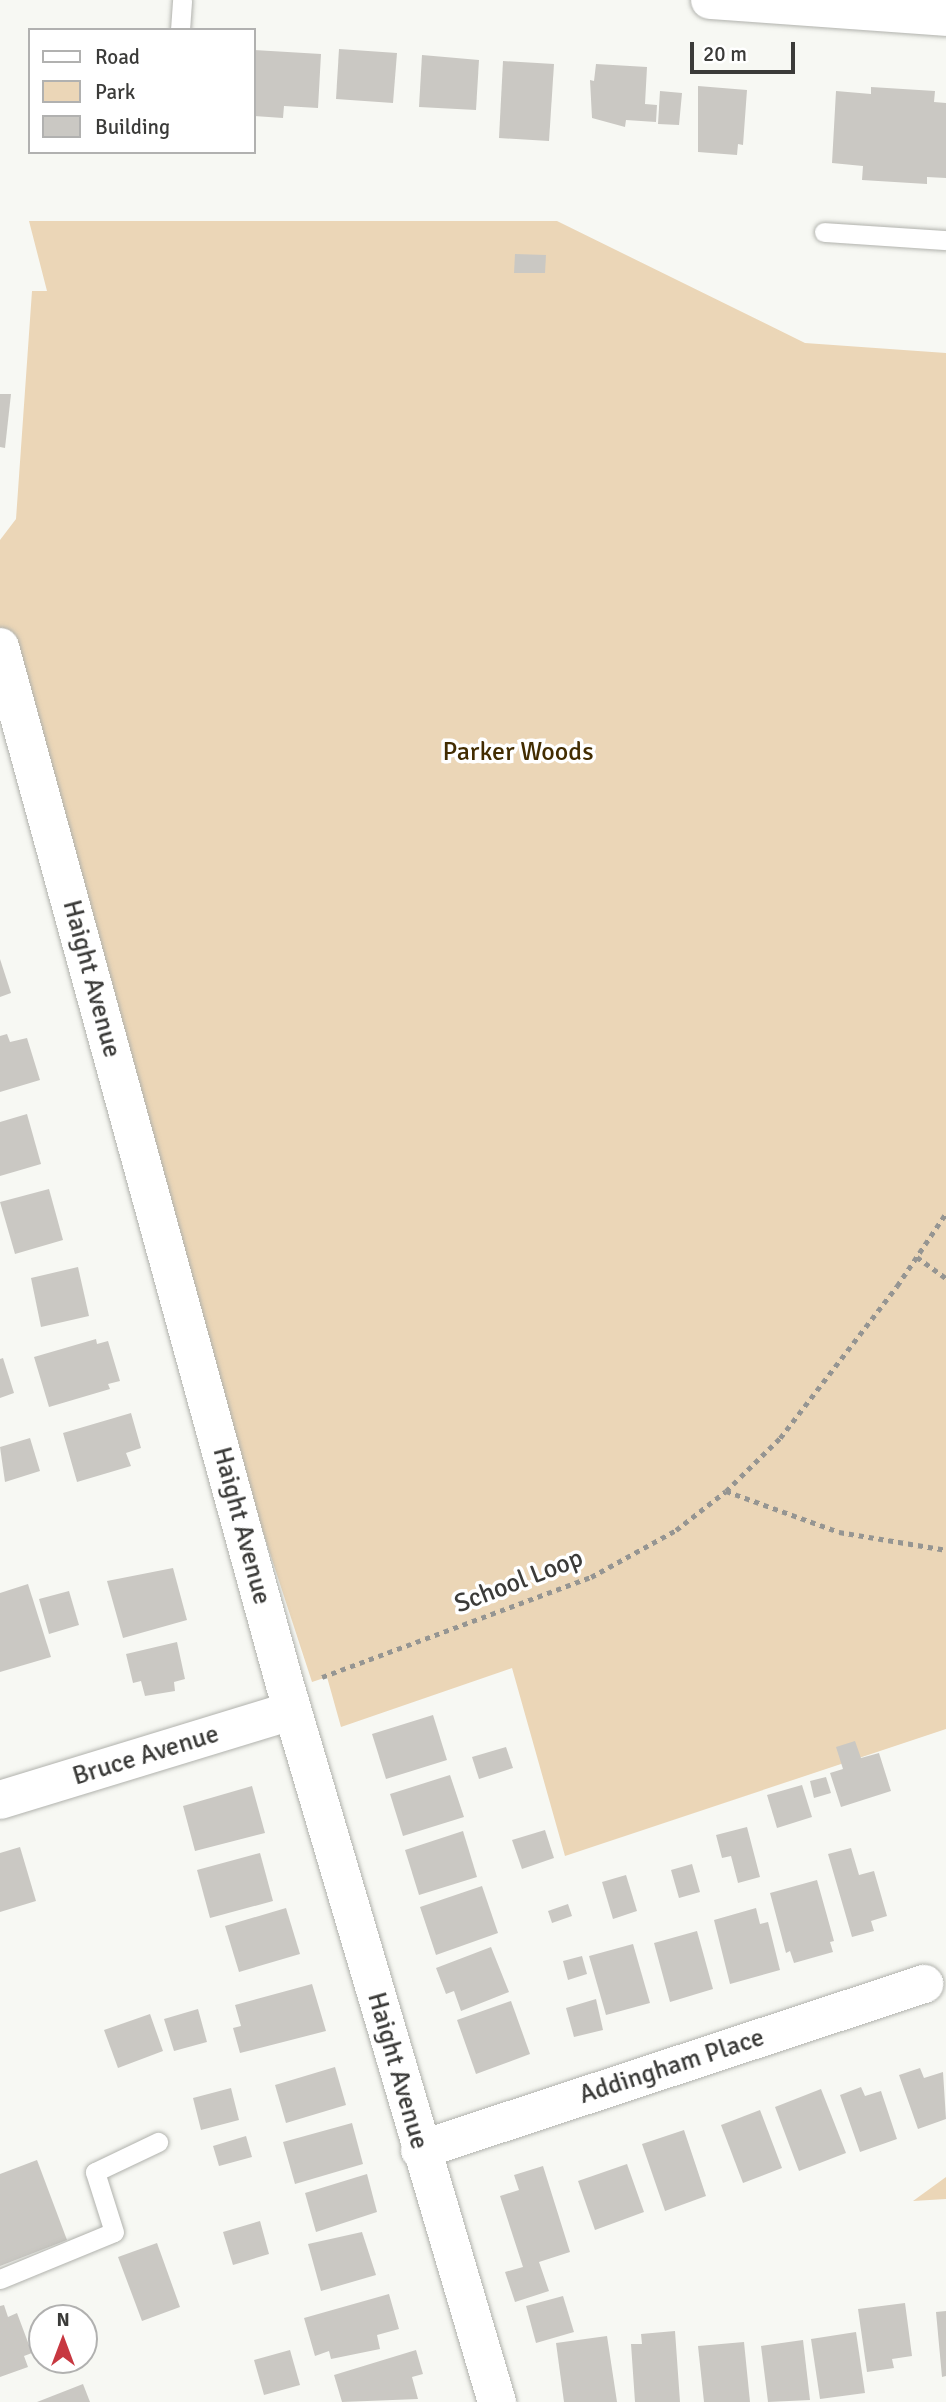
<!DOCTYPE html>
<html>
<head>
<meta charset="utf-8">
<style>
  body { margin:0 }
  #map { position:relative; width:946px; height:2402px; overflow:hidden; background:#f7f8f3; font-family:Signika,sans-serif }
  div>[style] { position:absolute }
  .green>* { inset:0; background:#ebd6b7 }
  .building>* { inset:0; background:#cac8c3 }
  .path>* { height:4.5px; margin-top:-2.25px; transform-origin:0; background:repeating-linear-gradient(90deg,#959592 0 5px,transparent 0 10px) }
  .roads { filter:drop-shadow(0 0 2px #b1b2ad) drop-shadow(0 0 2px #b1b2ad) }
  .service>* { height:19px; margin:-9.5px; padding:0 9.5px; transform-origin:9.5px; border-radius:9.5px; background:#fff }
  .minor>* { height:38px; margin:-19px; padding:0 19px; transform-origin:19px; border-radius:19px; background:#fff }
  span { translate:-50% -50%; white-space:nowrap; text-align:center; line-height:1.15; -webkit-text-stroke:7px #fff; paint-order:stroke }
  .park-label { font-size:26px; color:#422c01 }
  .street-label { font-size:26px; color:#3b3b39 }
  .legend { position:absolute; left:28px; top:28px; width:228px; height:126px; box-sizing:border-box; background:#fff; border:2px solid #b1b1b0; margin:0; padding:9px 12px; list-style:none; font-size:21px; color:#3b3b39 }
  .legend li { display:flex; align-items:center; gap:14px; height:35px }
  .legend b { width:35px; border:2px solid #b1b1b0 }
  .north { position:absolute; left:28px; top:2304px; width:70px; height:70px; box-sizing:border-box; background:#fff; border:2px solid #b1b1b0; border-radius:50%; rotate:0deg; font-size:19px; font-weight:700; line-height:28px; text-align:center; color:#3b3b39 }
  .north::after { content:''; display:block; margin:auto; width:24px; height:32px; background:#c73841; clip-path:polygon(50% 0,100% 100%,50% 72%,0 100%) }
  .scale { position:absolute; left:690px; top:42px; width:105px; height:32px; box-sizing:border-box; border:4px solid #3b3b39; border-top:0; padding-left:9px; font-size:21px; line-height:24px; white-space:nowrap; color:#3b3b39; -webkit-text-stroke:5px #fff; paint-order:stroke }
</style>
</head>
<body>
<div id="map">
  <div class="green">
    <div style="clip-path:polygon(29px 221px,557px 221px,805px 343px,946px 353px,946px 1729px,565px 1856px,512px 1668px,341px 1727px,327px 1677px,312px 1682px,135px 1140px,0 698px,0 540px,16px 519px,32px 291px,47px 291px)"></div>
    <div style="clip-path:polygon(946px 2177px,946px 2199px,913px 2201px)"></div>
  </div>
  <div class="building">
    <div style="clip-path:polygon(339px 49px,397px 53px,393px 103px,336px 99px)"></div>
    <div style="clip-path:polygon(254px 50px,321px 54px,318px 108px,284px 106px,283px 118px,254px 116px)"></div>
    <div style="clip-path:polygon(422px 55px,479px 60px,476px 110px,419px 107px)"></div>
    <div style="clip-path:polygon(503px 61px,554px 64px,549px 141px,499px 138px)"></div>
    <div style="clip-path:polygon(596px 64px,647px 67px,645px 104px,657px 105px,656px 122px,626px 120px,625px 127px,592px 118px,590px 80px,594px 81px)"></div>
    <div style="clip-path:polygon(698px 86px,747px 90px,743px 145px,738px 144px,737px 155px,698px 152px)"></div>
    <div style="clip-path:polygon(871px 87px,935px 91px,934px 102px,946px 103px,946px 178px,927px 177px,927px 184px,862px 180px,863px 166px,832px 163px,836px 91px,871px 94px)"></div>
    <div style="clip-path:polygon(660px 91px,682px 93px,679px 125px,658px 124px)"></div>
    <div style="clip-path:polygon(515px 254px,546px 255px,545px 273px,514px 273px)"></div>
    <div style="clip-path:polygon(0 394px,11px 394px,5px 448px,0 447px)"></div>
    <div style="clip-path:polygon(0 959px,11px 993px,0 997px)"></div>
    <div style="clip-path:polygon(7px 1034px,10px 1042px,27px 1038px,40px 1080px,0 1092px,0 1036px)"></div>
    <div style="clip-path:polygon(27px 1114px,41px 1164px,0 1176px,0 1122px)"></div>
    <div style="clip-path:polygon(49px 1189px,63px 1240px,15px 1254px,0 1202px)"></div>
    <div style="clip-path:polygon(78px 1267px,89px 1316px,41px 1327px,31px 1278px)"></div>
    <div style="clip-path:polygon(96px 1339px,97px 1344px,108px 1341px,120px 1381px,108px 1384px,110px 1389px,49px 1407px,34px 1357px)"></div>
    <div style="clip-path:polygon(3px 1358px,14px 1393px,0 1398px,0 1359px)"></div>
    <div style="clip-path:polygon(131px 1413px,141px 1448px,126px 1453px,131px 1466px,77px 1482px,63px 1433px)"></div>
    <div style="clip-path:polygon(30px 1438px,40px 1471px,5px 1482px,0 1447px)"></div>
    <div style="clip-path:polygon(173px 1568px,187px 1620px,123px 1638px,107px 1581px)"></div>
    <div style="clip-path:polygon(28px 1584px,51px 1657px,0 1672px,0 1593px)"></div>
    <div style="clip-path:polygon(69px 1591px,79px 1625px,49px 1634px,39px 1599px)"></div>
    <div style="clip-path:polygon(177px 1642px,185px 1679px,174px 1682px,175px 1691px,145px 1696px,141px 1681px,133px 1683px,126px 1654px)"></div>
    <div style="clip-path:polygon(433px 1715px,447px 1760px,386px 1779px,372px 1734px)"></div>
    <div style="clip-path:polygon(855px 1741px,861px 1758px,879px 1753px,891px 1791px,841px 1807px,830px 1773px,843px 1769px,836px 1747px)"></div>
    <div style="clip-path:polygon(506px 1747px,513px 1768px,479px 1779px,472px 1757px)"></div>
    <div style="clip-path:polygon(450px 1775px,464px 1817px,403px 1836px,390px 1794px)"></div>
    <div style="clip-path:polygon(826px 1777px,831px 1793px,814px 1798px,810px 1781px)"></div>
    <div style="clip-path:polygon(802px 1785px,812px 1817px,777px 1828px,767px 1795px)"></div>
    <div style="clip-path:polygon(252px 1786px,265px 1833px,195px 1851px,183px 1806px)"></div>
    <div style="clip-path:polygon(747px 1827px,760px 1877px,738px 1883px,731px 1856px,722px 1858px,716px 1835px)"></div>
    <div style="clip-path:polygon(545px 1830px,554px 1858px,522px 1869px,512px 1840px)"></div>
    <div style="clip-path:polygon(463px 1831px,477px 1877px,419px 1895px,405px 1850px)"></div>
    <div style="clip-path:polygon(20px 1847px,36px 1901px,0 1912px,0 1853px)"></div>
    <div style="clip-path:polygon(851px 1848px,859px 1875px,874px 1871px,887px 1916px,871px 1921px,874px 1931px,852px 1937px,828px 1854px)"></div>
    <div style="clip-path:polygon(260px 1853px,273px 1901px,210px 1918px,197px 1870px)"></div>
    <div style="clip-path:polygon(692px 1864px,700px 1892px,679px 1898px,671px 1870px)"></div>
    <div style="clip-path:polygon(626px 1875px,637px 1911px,613px 1919px,602px 1882px)"></div>
    <div style="clip-path:polygon(817px 1880px,834px 1941px,830px 1942px,833px 1952px,794px 1963px,790px 1951px,786px 1953px,770px 1893px)"></div>
    <div style="clip-path:polygon(482px 1886px,498px 1933px,436px 1955px,420px 1907px)"></div>
    <div style="clip-path:polygon(568px 1904px,572px 1916px,552px 1923px,548px 1911px)"></div>
    <div style="clip-path:polygon(286px 1908px,300px 1954px,239px 1972px,225px 1926px)"></div>
    <div style="clip-path:polygon(756px 1908px,760px 1924px,768px 1922px,780px 1970px,730px 1984px,714px 1920px)"></div>
    <div style="clip-path:polygon(697px 1931px,713px 1989px,670px 2002px,654px 1943px)"></div>
    <div style="clip-path:polygon(633px 1944px,650px 2003px,606px 2015px,589px 1956px)"></div>
    <div style="clip-path:polygon(491px 1947px,509px 1992px,461px 2011px,454px 1991px,446px 1994px,436px 1968px)"></div>
    <div style="clip-path:polygon(582px 1956px,587px 1974px,568px 1980px,563px 1961px)"></div>
    <div style="clip-path:polygon(312px 1984px,326px 2031px,240px 2053px,233px 2028px,241px 2026px,235px 2005px)"></div>
    <div style="clip-path:polygon(596px 1999px,603px 2030px,574px 2037px,566px 2008px)"></div>
    <div style="clip-path:polygon(511px 2001px,530px 2054px,476px 2074px,457px 2020px)"></div>
    <div style="clip-path:polygon(198px 2009px,207px 2042px,174px 2051px,164px 2019px)"></div>
    <div style="clip-path:polygon(150px 2014px,163px 2051px,118px 2068px,104px 2030px)"></div>
    <div style="clip-path:polygon(335px 2067px,346px 2105px,286px 2123px,275px 2085px)"></div>
    <div style="clip-path:polygon(920px 2068px,924px 2078px,943px 2072px,946px 2119px,918px 2129px,899px 2075px)"></div>
    <div style="clip-path:polygon(861px 2087px,865px 2096px,881px 2091px,897px 2139px,860px 2152px,840px 2095px)"></div>
    <div style="clip-path:polygon(231px 2088px,239px 2120px,201px 2130px,193px 2098px)"></div>
    <div style="clip-path:polygon(821px 2089px,846px 2153px,799px 2171px,775px 2107px)"></div>
    <div style="clip-path:polygon(760px 2110px,782px 2168px,743px 2183px,721px 2125px)"></div>
    <div style="clip-path:polygon(352px 2123px,363px 2164px,295px 2184px,283px 2142px)"></div>
    <div style="clip-path:polygon(684px 2130px,706px 2196px,665px 2211px,642px 2144px)"></div>
    <div style="clip-path:polygon(246px 2136px,252px 2157px,219px 2166px,213px 2146px)"></div>
    <div style="clip-path:polygon(37px 2160px,67px 2240px,0 2266px,0 2174px)"></div>
    <div style="clip-path:polygon(627px 2164px,644px 2212px,595px 2230px,578px 2181px)"></div>
    <div style="clip-path:polygon(543px 2166px,570px 2252px,539px 2262px,549px 2291px,515px 2302px,505px 2272px,523px 2267px,500px 2196px,519px 2190px,514px 2175px)"></div>
    <div style="clip-path:polygon(367px 2174px,377px 2212px,316px 2232px,305px 2193px)"></div>
    <div style="clip-path:polygon(260px 2221px,269px 2254px,233px 2265px,223px 2232px)"></div>
    <div style="clip-path:polygon(362px 2232px,376px 2275px,321px 2291px,308px 2244px)"></div>
    <div style="clip-path:polygon(157px 2243px,180px 2307px,142px 2321px,118px 2257px)"></div>
    <div style="clip-path:polygon(389px 2294px,399px 2329px,377px 2335px,380px 2349px,331px 2359px,329px 2351px,315px 2356px,304px 2318px)"></div>
    <div style="clip-path:polygon(563px 2296px,574px 2332px,536px 2343px,526px 2306px)"></div>
    <div style="clip-path:polygon(905px 2303px,912px 2356px,892px 2359px,894px 2368px,867px 2372px,858px 2309px)"></div>
    <div style="clip-path:polygon(4px 2305px,8px 2317px,17px 2313px,32px 2353px,24px 2356px,28px 2367px,0 2377px,0 2306px)"></div>
    <div style="clip-path:polygon(946px 2311px,946px 2376px,942px 2377px,936px 2312px)"></div>
    <div style="clip-path:polygon(675px 2331px,680px 2402px,635px 2402px,631px 2344px,642px 2344px,641px 2334px)"></div>
    <div style="clip-path:polygon(856px 2332px,865px 2393px,820px 2399px,811px 2339px)"></div>
    <div style="clip-path:polygon(607px 2336px,617px 2402px,564px 2402px,556px 2343px)"></div>
    <div style="clip-path:polygon(803px 2340px,810px 2400px,768px 2402px,761px 2346px)"></div>
    <div style="clip-path:polygon(744px 2342px,750px 2402px,704px 2402px,698px 2346px)"></div>
    <div style="clip-path:polygon(290px 2350px,300px 2385px,264px 2395px,254px 2360px)"></div>
    <div style="clip-path:polygon(416px 2350px,423px 2374px,412px 2377px,418px 2399px,342px 2402px,334px 2375px)"></div>
    <div style="clip-path:polygon(83px 2384px,90px 2402px,37px 2402px)"></div>
  </div>
  <div class="path">
    <div style="left:917px;top:1257px;width:36px;rotate:36deg"></div>
    <div style="left:726px;top:1491px;width:120px;rotate:19.9deg"></div>
    <div style="left:839px;top:1532px;width:109px;rotate:9.5deg"></div>
    <div style="left:322px;top:1677px;width:287px;rotate:-20.4deg"></div>
    <div style="left:591px;top:1577px;width:97px;rotate:-28.9deg"></div>
    <div style="left:676px;top:1530px;width:63px;rotate:-38deg"></div>
    <div style="left:726px;top:1491px;width:76px;rotate:-44.5deg"></div>
    <div style="left:780px;top:1438px;width:192px;rotate:-52.4deg"></div>
    <div style="left:897px;top:1286px;width:88px;rotate:-56.1deg"></div>
  </div>
  <div class="roads">
    <div class="service">
      <div style="left:180px;top:30px;width:30px;rotate:-86deg"></div>
      <div style="left:824px;top:232px;width:122px;rotate:3.8deg"></div>
      <div style="left:0;top:2279px;width:123px;rotate:-22.4deg"></div>
      <div style="left:114px;top:2232px;width:63px;rotate:-107.6deg"></div>
      <div style="left:95px;top:2172px;width:70px;rotate:-25.5deg"></div>
    </div>
    <div class="minor">
      <div style="left:710px;top:0;width:237px;rotate:4.1deg"></div>
      <div style="left:0;top:647px;width:1076px;rotate:74.65deg"></div>
      <div style="left:285px;top:1685px;width:748px;rotate:73.53deg"></div>
      <div style="left:0;top:1800px;width:305px;rotate:-17deg"></div>
      <div style="left:420px;top:2150px;width:531px;rotate:-18.23deg"></div>
    </div>
  </div>
  <div class="park-label">
    <span style="left:518px;top:753px">Parker Woods</span>
  </div>
  <div class="street-label">
    <span style="left:91px;top:979px;rotate:75deg">Haight Avenue</span>
    <span style="left:241px;top:1526px;rotate:75deg">Haight Avenue</span>
    <span style="left:519px;top:1582px;rotate:-21deg">School Loop</span>
    <span style="left:146px;top:1756px;rotate:-17deg">Bruce Avenue</span>
    <span style="left:672px;top:2067px;rotate:-18deg">Addingham Place</span>
    <span style="left:397px;top:2071px;rotate:74deg">Haight Avenue</span>
  </div>
  <ul class="legend">
  <li><b style="height:9px;background:#fff"></b>Road</li>
  <li><b style="height:19px;background:#ebd6b7"></b>Park</li>
  <li><b style="height:19px;background:#cac8c3"></b>Building</li>
  </ul>
  <div class="north">N</div>
  <div class="scale">20 m</div>
</div>
</body>
</html>
